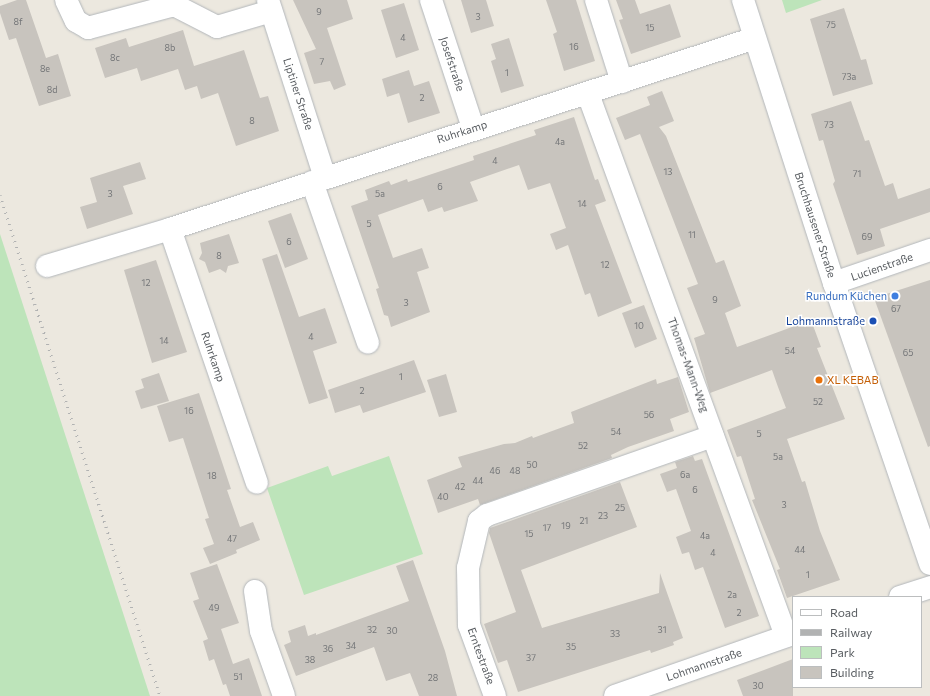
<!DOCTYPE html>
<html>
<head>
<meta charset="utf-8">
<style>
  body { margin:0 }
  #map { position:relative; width:930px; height:696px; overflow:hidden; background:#ece8df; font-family:Commissioner,sans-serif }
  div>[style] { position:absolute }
  .green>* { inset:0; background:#bde4ba }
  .building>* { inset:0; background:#c8c4be }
  .roads { filter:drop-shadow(0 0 1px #b2b6ba) drop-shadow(0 0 1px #b2b6ba) }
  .minor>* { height:22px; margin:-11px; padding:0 11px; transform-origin:11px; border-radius:11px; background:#fff }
  .rail>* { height:3px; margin-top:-1.5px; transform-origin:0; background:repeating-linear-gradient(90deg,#b1b2b2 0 1px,transparent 0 6px) }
  .dots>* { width:11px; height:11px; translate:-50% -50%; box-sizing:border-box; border:2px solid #fff; border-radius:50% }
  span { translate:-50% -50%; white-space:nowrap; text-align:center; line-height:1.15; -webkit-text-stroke:3px #fff; paint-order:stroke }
  .number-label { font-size:9px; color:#747678 }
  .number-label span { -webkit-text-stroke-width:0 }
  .street-label { font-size:11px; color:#585c60 }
  .shop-label { font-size:11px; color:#366cbe }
  .right { translate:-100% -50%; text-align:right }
  .transit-label { font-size:11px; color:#164399 }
  .food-label { font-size:11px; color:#c56008 }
  .left { translate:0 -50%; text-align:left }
  .legend { position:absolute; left:792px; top:596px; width:130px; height:92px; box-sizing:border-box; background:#fff; border:1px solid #bcbebf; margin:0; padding:5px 7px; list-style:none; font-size:12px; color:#585c60 }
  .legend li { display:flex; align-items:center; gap:8px; height:20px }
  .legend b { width:20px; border:1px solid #bcbebf }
</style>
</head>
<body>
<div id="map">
  <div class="green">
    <div style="clip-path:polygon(782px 0,822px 0,786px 13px)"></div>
    <div style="clip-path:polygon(0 234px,150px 696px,0 696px)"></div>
    <div style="clip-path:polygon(389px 456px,423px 554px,304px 595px,267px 488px,328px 466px,332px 476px)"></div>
  </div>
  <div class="building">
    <div style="clip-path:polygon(17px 0,26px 0,46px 58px,58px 54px,71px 96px,39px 106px,16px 38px,9px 40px,0 13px,0 6px)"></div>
    <div style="clip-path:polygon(293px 0,347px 0,353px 19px,327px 28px,346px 85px,334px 90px,330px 81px,314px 84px,304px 53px,316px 49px)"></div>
    <div style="clip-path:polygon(461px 0,486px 0,494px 26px,471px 33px)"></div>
    <div style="clip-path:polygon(546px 0,576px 0,595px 61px,564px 71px,553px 34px,557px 32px)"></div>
    <div style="clip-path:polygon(616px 0,635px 0,640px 14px,670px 4px,681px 37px,631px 54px,619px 20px,623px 19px)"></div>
    <div style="clip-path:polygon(404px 3px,419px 50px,396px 58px,381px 10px)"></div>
    <div style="clip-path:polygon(844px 8px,861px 60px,866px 59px,873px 84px,833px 96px,810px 19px)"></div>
    <div style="clip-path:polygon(183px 30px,194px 66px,244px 50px,260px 98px,268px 96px,279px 131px,236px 146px,218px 93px,201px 99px,197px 86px,185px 90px,178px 69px,141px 81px,137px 68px,105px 78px,95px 48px,126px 38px,129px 47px)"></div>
    <div style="clip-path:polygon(509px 38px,524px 86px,501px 93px,491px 61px,496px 59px,491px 44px)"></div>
    <div style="clip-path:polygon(409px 70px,414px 86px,429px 81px,440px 113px,408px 123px,399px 93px,387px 97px,382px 79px)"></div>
    <div style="clip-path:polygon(662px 91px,674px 121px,659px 127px,666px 136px,716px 263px,724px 260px,741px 306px,725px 313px,737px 347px,811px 320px,821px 347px,817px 348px,845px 419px,787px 439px,802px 482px,805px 481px,820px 531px,840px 580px,787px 598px,777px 570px,780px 569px,752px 500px,755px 499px,741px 456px,737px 457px,727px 430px,786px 408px,778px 387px,772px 370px,710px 393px,694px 338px,705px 334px,687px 288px,698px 284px,640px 134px,625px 140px,616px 118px,650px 105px,647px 97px)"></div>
    <div style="clip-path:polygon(851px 101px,865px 141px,869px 140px,885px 186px,893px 183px,898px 199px,930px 188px,930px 212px,880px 229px,885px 246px,857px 255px,833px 184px,835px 181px,823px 140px,819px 141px,811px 114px)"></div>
    <div style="clip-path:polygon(574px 117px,595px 180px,598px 179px,606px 201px,595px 205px,632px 303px,598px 317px,590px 293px,585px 295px,568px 245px,556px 250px,550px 234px,566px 228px,550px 183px,528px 190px,519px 165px,470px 182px,478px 201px,444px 212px,442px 207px,428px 212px,423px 199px,378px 215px,393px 258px,422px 248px,429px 268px,417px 272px,430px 312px,391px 327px,388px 316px,384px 315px,376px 289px,379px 288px,351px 206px,368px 200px,365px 190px,389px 181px,391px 185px,407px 179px,408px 182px,474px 160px,473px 156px,536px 135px,534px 130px)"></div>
    <div style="clip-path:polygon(140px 162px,146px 179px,123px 186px,133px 214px,87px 229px,80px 207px,97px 202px,90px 178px)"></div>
    <div style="clip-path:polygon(291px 213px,308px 259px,285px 268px,268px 221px)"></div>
    <div style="clip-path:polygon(229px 234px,239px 263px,228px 266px,226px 273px,220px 269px,209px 273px,205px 262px,199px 259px,202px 253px,200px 243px)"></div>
    <div style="clip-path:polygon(277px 254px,299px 317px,325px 308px,337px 343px,313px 351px,328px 398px,309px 404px,262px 259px)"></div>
    <div style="clip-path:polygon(156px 260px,187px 352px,152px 363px,124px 270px)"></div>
    <div style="clip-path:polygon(930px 280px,930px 446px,928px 447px,874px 298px)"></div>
    <div style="clip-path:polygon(644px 305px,657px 339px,635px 348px,622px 313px)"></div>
    <div style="clip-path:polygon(414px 360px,426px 392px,363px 413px,360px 405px,335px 413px,328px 390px)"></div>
    <div style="clip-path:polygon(159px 373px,169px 401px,141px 409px,135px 391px,144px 388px,141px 379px)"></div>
    <div style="clip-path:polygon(446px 374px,457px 412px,439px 417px,427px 380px)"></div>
    <div style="clip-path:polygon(678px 377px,689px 412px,670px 419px,674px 431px,628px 447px,611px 455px,612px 458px,480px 505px,478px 499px,438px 513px,427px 480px,462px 467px,458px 457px,504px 444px,515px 443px,532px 436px,533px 438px,574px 423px,571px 412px,656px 379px,657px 384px)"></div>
    <div style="clip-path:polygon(199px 393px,231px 489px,227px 490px,240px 527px,253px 522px,260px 540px,236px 550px,237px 553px,210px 564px,203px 548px,214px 544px,205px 519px,209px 518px,183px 438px,169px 442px,157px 406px)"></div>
    <div style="clip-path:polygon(693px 456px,695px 461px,702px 459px,759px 616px,725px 628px,703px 567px,695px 570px,689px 552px,682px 554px,676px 537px,691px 531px,676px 489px,667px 492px,660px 474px,677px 468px,675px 462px)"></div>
    <div style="clip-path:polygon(620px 482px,637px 527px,521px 570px,542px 628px,659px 593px,660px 573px,683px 638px,673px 642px,674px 645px,651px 653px,650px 650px,518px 692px,507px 660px,498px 663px,484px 624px,516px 612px,489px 533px,490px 528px)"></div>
    <div style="clip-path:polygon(413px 560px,445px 651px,457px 696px,419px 696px,410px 673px,386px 681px,374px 647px,296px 676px,284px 645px,291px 642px,288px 631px,305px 625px,308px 636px,316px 633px,316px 635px,409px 601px,396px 566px)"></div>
    <div style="clip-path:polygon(217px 564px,239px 623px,221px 629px,233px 664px,249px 658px,262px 696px,230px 696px,226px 684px,223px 685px,214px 659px,209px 661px,203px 641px,208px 639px,193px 601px,199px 599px,190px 573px)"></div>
    <div style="clip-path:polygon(793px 659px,793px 696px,743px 696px,737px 680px)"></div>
  </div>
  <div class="roads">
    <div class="minor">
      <div style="left:66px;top:0;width:23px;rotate:65deg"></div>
      <div style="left:76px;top:21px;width:14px;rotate:30deg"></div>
      <div style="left:88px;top:28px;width:85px;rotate:-15deg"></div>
      <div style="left:170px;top:6px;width:6px"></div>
      <div style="left:176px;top:6px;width:46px;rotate:27.1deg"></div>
      <div style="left:217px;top:27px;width:56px;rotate:-16.5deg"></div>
      <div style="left:268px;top:0;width:187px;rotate:72.2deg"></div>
      <div style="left:431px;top:0;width:135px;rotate:71.8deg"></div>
      <div style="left:596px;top:0;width:86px;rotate:72.4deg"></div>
      <div style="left:743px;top:0;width:297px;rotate:72.2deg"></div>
      <div style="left:834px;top:283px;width:297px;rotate:71.1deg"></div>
      <div style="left:588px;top:94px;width:577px;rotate:69.93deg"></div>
      <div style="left:312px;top:182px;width:170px;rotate:70.8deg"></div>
      <div style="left:170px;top:229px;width:268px;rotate:71.1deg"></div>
      <div style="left:47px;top:266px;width:128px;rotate:-16.7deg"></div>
      <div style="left:170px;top:229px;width:615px;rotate:-18.08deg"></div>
      <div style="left:834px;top:283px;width:102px;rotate:-19deg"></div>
      <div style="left:255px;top:591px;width:40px;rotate:81.5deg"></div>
      <div style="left:261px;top:631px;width:69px;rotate:70.5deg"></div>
      <div style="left:900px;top:597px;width:32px;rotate:-18deg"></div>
      <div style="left:495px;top:696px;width:76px;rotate:-110.1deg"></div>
      <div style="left:469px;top:625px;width:57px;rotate:-91deg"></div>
      <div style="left:468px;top:568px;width:48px;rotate:-76.8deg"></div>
      <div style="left:479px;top:521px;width:10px;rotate:-37deg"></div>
      <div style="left:487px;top:515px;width:239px;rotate:-19.3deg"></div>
      <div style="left:615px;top:696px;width:188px;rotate:-19.2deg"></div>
    </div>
  </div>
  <div class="rail">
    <div style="left:0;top:195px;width:526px;rotate:72.29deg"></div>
  </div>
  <div class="dots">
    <div style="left:895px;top:296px;background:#3f7fe0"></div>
    <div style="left:873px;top:321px;background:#1a4fb4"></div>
    <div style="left:819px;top:380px;background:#e8710a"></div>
  </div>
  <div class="number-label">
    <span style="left:319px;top:12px">9</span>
    <span style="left:478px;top:17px">3</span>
    <span style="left:18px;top:22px">8f</span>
    <span style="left:831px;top:25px">75</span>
    <span style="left:650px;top:28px">15</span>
    <span style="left:403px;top:38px">4</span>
    <span style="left:574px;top:47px">16</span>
    <span style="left:170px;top:48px">8b</span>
    <span style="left:115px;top:58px">8c</span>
    <span style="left:322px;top:62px">7</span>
    <span style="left:45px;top:69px">8e</span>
    <span style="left:507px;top:73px">1</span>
    <span style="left:849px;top:77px">73a</span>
    <span style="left:52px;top:90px">8d</span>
    <span style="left:422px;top:98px">2</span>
    <span style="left:252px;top:121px">8</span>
    <span style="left:829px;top:125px">73</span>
    <span style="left:560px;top:142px">4a</span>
    <span style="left:495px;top:161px">4</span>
    <span style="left:668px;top:172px">13</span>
    <span style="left:857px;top:174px">71</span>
    <span style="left:440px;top:187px">6</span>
    <span style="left:110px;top:194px">3</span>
    <span style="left:380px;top:194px">5a</span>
    <span style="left:582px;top:204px">14</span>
    <span style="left:369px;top:224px">5</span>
    <span style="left:692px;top:235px">11</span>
    <span style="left:867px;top:237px">69</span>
    <span style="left:289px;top:242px">6</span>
    <span style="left:219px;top:256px">8</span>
    <span style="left:605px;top:265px">12</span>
    <span style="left:146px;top:283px">12</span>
    <span style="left:715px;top:300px">9</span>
    <span style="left:406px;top:303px">3</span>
    <span style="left:896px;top:309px">67</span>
    <span style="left:639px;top:326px">10</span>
    <span style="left:311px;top:337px">4</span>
    <span style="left:164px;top:341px">14</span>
    <span style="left:790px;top:351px">54</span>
    <span style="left:908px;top:353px">65</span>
    <span style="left:401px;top:377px">1</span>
    <span style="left:362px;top:391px">2</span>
    <span style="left:818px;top:402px">52</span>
    <span style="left:189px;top:411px">16</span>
    <span style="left:649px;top:415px">56</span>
    <span style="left:616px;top:432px">54</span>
    <span style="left:759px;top:434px">5</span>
    <span style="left:583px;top:446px">52</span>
    <span style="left:778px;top:457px">5a</span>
    <span style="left:532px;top:465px">50</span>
    <span style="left:495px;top:471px">46</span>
    <span style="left:515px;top:471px">48</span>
    <span style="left:685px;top:475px">6a</span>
    <span style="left:212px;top:476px">18</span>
    <span style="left:478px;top:481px">44</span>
    <span style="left:460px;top:487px">42</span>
    <span style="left:695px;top:490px">6</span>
    <span style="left:443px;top:497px">40</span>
    <span style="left:784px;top:505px">3</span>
    <span style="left:620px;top:508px">25</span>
    <span style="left:603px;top:516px">23</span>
    <span style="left:584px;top:521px">21</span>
    <span style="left:566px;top:526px">19</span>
    <span style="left:547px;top:528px">17</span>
    <span style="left:529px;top:534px">15</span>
    <span style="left:705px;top:536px">4a</span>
    <span style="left:232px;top:539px">47</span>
    <span style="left:800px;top:550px">44</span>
    <span style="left:713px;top:553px">4</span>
    <span style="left:808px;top:575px">1</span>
    <span style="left:732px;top:595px">2a</span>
    <span style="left:214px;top:608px">49</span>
    <span style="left:739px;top:613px">2</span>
    <span style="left:372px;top:630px">32</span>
    <span style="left:662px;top:630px">31</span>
    <span style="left:392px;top:631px">30</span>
    <span style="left:615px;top:634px">33</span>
    <span style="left:351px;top:646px">34</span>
    <span style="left:571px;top:647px">35</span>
    <span style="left:328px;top:649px">36</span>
    <span style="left:531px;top:658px">37</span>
    <span style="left:310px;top:660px">38</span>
    <span style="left:238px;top:677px">51</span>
    <span style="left:433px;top:678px">28</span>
    <span style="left:758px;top:686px">30</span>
  </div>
  <div class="street-label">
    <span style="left:452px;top:64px;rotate:72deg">Josefstraße</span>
    <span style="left:298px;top:94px;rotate:72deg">Liptiner Straße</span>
    <span style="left:462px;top:132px;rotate:-18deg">Ruhrkamp</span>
    <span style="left:815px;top:225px;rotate:72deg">Bruchhausener Straße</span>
    <span style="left:882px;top:267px;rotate:-19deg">Lucienstraße</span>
    <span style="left:213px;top:357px;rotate:71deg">Ruhrkamp</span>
    <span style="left:688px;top:365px;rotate:70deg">Thomas-Mann-Weg</span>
    <span style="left:481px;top:656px;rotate:70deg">Erntestraße</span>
    <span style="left:704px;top:665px;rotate:-19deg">Lohmannstraße</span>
  </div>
  <div class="shop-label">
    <span class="right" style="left:887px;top:296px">Rundum Küchen</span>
  </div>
  <div class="transit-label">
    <span class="right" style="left:865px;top:321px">Lohmannstraße</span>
  </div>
  <div class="food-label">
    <span class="left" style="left:827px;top:380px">XL KEBAB</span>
  </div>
  <ul class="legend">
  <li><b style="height:5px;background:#fff"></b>Road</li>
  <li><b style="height:5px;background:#b1b2b2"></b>Railway</li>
  <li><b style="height:11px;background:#bde4ba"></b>Park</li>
  <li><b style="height:11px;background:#c8c4be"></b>Building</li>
  </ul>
</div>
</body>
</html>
